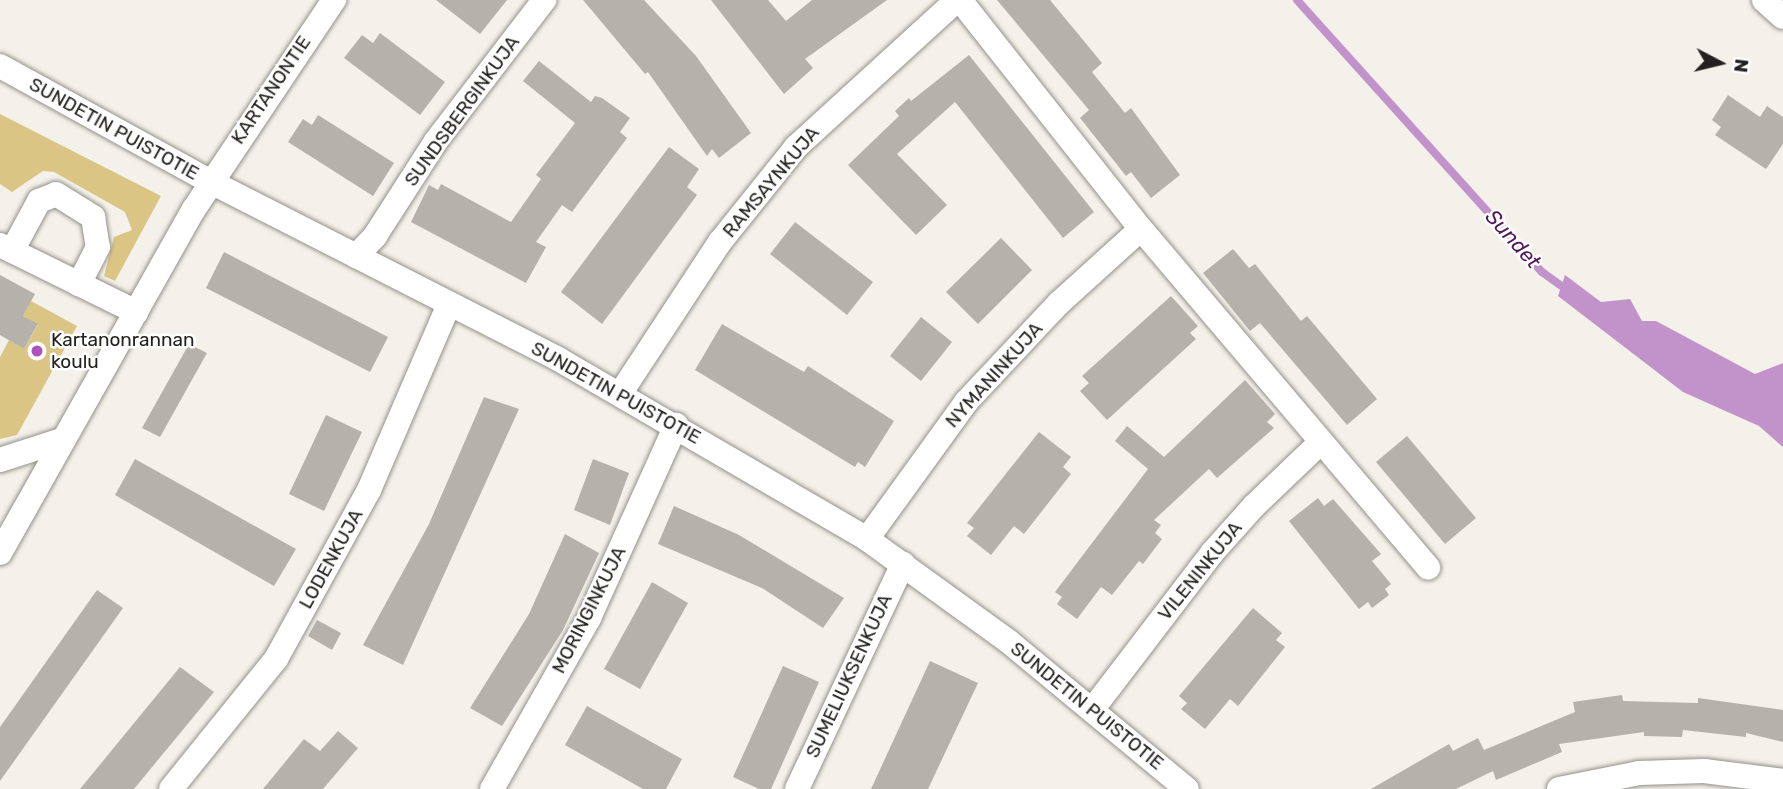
<!DOCTYPE html>
<html>
<head>
<meta charset="utf-8">
<style>
  body { margin:0 }
  #map { position:relative; width:1783px; height:789px; overflow:hidden; background:#f3f1e9; font-family:Rubik,sans-serif }
  div>[style] { position:absolute }
  .green>* { inset:0; background:#dbc585 }
  .water>* { inset:0; background:#c193ca }
  .stream>* { height:8px; margin:-4px; padding:0 4px; transform-origin:4px; border-radius:4px; background:#c193ca }
  .building>* { inset:0; background:#b4b2ab }
  .roads { filter:drop-shadow(0 0 2px #93918a) drop-shadow(0 0 2px #93918a) }
  .minor>* { height:24px; margin:-12px; padding:0 12px; transform-origin:12px; border-radius:12px; background:#fff }
  .dots>* { width:19px; height:19px; translate:-50% -50%; box-sizing:border-box; border:4px solid #fff; border-radius:50% }
  span { translate:-50% -50%; white-space:nowrap; text-align:center; line-height:1.15; -webkit-text-stroke:5px #fff; paint-order:stroke }
  .street-label { font-size:19px; color:#22211f }
  .poi-label { font-size:19px; color:#22211f }
  .left { translate:0 -50%; text-align:left }
  .water-label { font-size:21px; color:#50185a; font-style:italic }
  .north { position:absolute; left:1685px; top:28px; width:70px; height:70px; -webkit-text-stroke:5px #fff; paint-order:stroke; rotate:97deg; font-size:19px; font-weight:700; line-height:28px; text-align:center; color:#22211f }
  .north::after { content:''; display:block; margin:auto; width:24px; height:32px; background:#22211f; clip-path:polygon(50% 0,100% 100%,50% 72%,0 100%) }
</style>
</head>
<body>
<div id="map">
  <div class="green">
    <div style="clip-path:polygon(0 114px,161px 196px,115px 281px,104px 276px,114px 237px,132px 230px,125px 212px,54px 172px,43px 171px,12px 192px,0 184px)"></div>
    <div style="clip-path:polygon(31px 301px,77px 326px,17px 435px,0 439px,0 357px,9px 340px,24px 349px,38px 325px,23px 316px)"></div>
  </div>
  <div class="water">
    <div style="clip-path:polygon(1565px 275px,1601px 302px,1630px 299px,1642px 321px,1656px 321px,1755px 374px,1783px 363px,1783px 447px,1759px 426px,1683px 392px,1558px 296px)"></div>
  </div>
  <div class="stream">
    <div style="left:1297px;top:0;width:366px;rotate:48deg"></div>
    <div style="left:1542px;top:272px;width:24px;rotate:36deg"></div>
  </div>
  <div class="building">
    <div style="clip-path:polygon(436px 0,507px 0,480px 34px)"></div>
    <div style="clip-path:polygon(583px 0,644px 0,696px 56px,751px 133px,719px 158px,712px 149px,707px 156px,648px 72px,645px 74px)"></div>
    <div style="clip-path:polygon(711px 0,768px 0,786px 21px,812px 0,887px 0,805px 59px,813px 68px,784px 94px)"></div>
    <div style="clip-path:polygon(997px 0,1050px 0,1102px 63px,1092px 72px,1125px 113px,1131px 108px,1180px 175px,1151px 198px,1131px 172px,1126px 176px,1080px 118px,1089px 110px)"></div>
    <div style="clip-path:polygon(380px 33px,445px 82px,420px 115px,344px 58px,362px 35px,373px 43px)"></div>
    <div style="clip-path:polygon(969px 55px,1094px 212px,1063px 238px,955px 102px,897px 154px,947px 205px,916px 235px,848px 165px,899px 116px,895px 111px,909px 98px,911px 101px)"></div>
    <div style="clip-path:polygon(539px 61px,591px 102px,595px 96px,602px 98px,630px 118px,620px 132px,627px 138px,572px 212px,562px 205px,536px 242px,546px 247px,526px 283px,411px 222px,429px 185px,438px 190px,441px 184px,511px 222px,541px 179px,536px 175px,575px 123px,523px 81px)"></div>
    <div style="clip-path:polygon(1728px 95px,1760px 117px,1767px 106px,1783px 117px,1783px 144px,1766px 169px,1715px 135px,1721px 127px,1712px 120px)"></div>
    <div style="clip-path:polygon(318px 115px,394px 163px,373px 196px,288px 142px,303px 119px,312px 125px)"></div>
    <div style="clip-path:polygon(669px 147px,699px 169px,687px 187px,697px 195px,602px 324px,561px 292px)"></div>
    <div style="clip-path:polygon(795px 222px,873px 282px,847px 315px,770px 254px)"></div>
    <div style="clip-path:polygon(1001px 238px,1032px 270px,978px 324px,946px 292px)"></div>
    <div style="clip-path:polygon(1233px 249px,1249px 268px,1255px 264px,1301px 321px,1307px 316px,1377px 399px,1347px 425px,1260px 323px,1250px 331px,1203px 273px)"></div>
    <div style="clip-path:polygon(224px 252px,388px 337px,370px 372px,206px 288px)"></div>
    <div style="clip-path:polygon(0 275px,35px 294px,23px 316px,38px 324px,24px 349px,0 335px)"></div>
    <div style="clip-path:polygon(1171px 296px,1198px 326px,1190px 333px,1196px 339px,1107px 420px,1080px 391px,1089px 383px,1082px 376px)"></div>
    <div style="clip-path:polygon(921px 317px,952px 342px,921px 381px,890px 356px)"></div>
    <div style="clip-path:polygon(722px 324px,804px 372px,808px 366px,894px 421px,865px 467px,858px 462px,855px 467px,695px 370px)"></div>
    <div style="clip-path:polygon(189px 344px,207px 353px,160px 437px,142px 428px)"></div>
    <div style="clip-path:polygon(1245px 380px,1275px 414px,1267px 422px,1274px 428px,1217px 478px,1209px 469px,1154px 520px,1161px 525px,1155px 533px,1162px 539px,1143px 564px,1139px 561px,1112px 595px,1101px 587px,1077px 619px,1057px 604px,1062px 597px,1055px 592px,1148px 469px,1115px 441px,1127px 426px,1164px 457px)"></div>
    <div style="clip-path:polygon(484px 397px,519px 409px,403px 665px,363px 645px,429px 524px)"></div>
    <div style="clip-path:polygon(326px 415px,362px 432px,324px 511px,289px 494px)"></div>
    <div style="clip-path:polygon(1039px 432px,1071px 457px,1063px 467px,1071px 474px,1024px 534px,1014px 526px,991px 555px,967px 536px,974px 528px,967px 523px)"></div>
    <div style="clip-path:polygon(1407px 436px,1476px 518px,1445px 544px,1376px 462px)"></div>
    <div style="clip-path:polygon(135px 459px,296px 549px,274px 586px,115px 495px)"></div>
    <div style="clip-path:polygon(593px 459px,629px 473px,610px 525px,574px 510px)"></div>
    <div style="clip-path:polygon(1318px 498px,1324px 506px,1333px 499px,1381px 554px,1372px 561px,1391px 584px,1385px 589px,1389px 595px,1372px 608px,1368px 602px,1359px 609px,1289px 521px)"></div>
    <div style="clip-path:polygon(674px 506px,739px 535px,844px 598px,823px 628px,762px 588px,658px 544px)"></div>
    <div style="clip-path:polygon(565px 534px,599px 553px,563px 630px,502px 726px,470px 708px,529px 614px)"></div>
    <div style="clip-path:polygon(652px 582px,688px 603px,640px 689px,604px 669px)"></div>
    <div style="clip-path:polygon(97px 590px,123px 608px,0 781px,0 727px)"></div>
    <div style="clip-path:polygon(1253px 608px,1282px 633px,1276px 640px,1285px 647px,1238px 706px,1230px 699px,1205px 729px,1181px 709px,1187px 703px,1179px 696px)"></div>
    <div style="clip-path:polygon(317px 620px,341px 633px,332px 650px,308px 636px)"></div>
    <div style="clip-path:polygon(930px 661px,978px 683px,928px 789px,871px 789px)"></div>
    <div style="clip-path:polygon(783px 666px,819px 682px,771px 789px,759px 789px,733px 777px)"></div>
    <div style="clip-path:polygon(180px 667px,214px 692px,134px 789px,80px 789px)"></div>
    <div style="clip-path:polygon(1622px 695px,1623px 701px,1698px 703px,1698px 698px,1783px 710px,1783px 742px,1746px 733px,1746px 737px,1683px 730px,1682px 737px,1644px 736px,1644px 732px,1559px 744px,1562px 752px,1496px 780px,1493px 771px,1456px 789px,1371px 789px,1449px 744px,1453px 751px,1478px 738px,1484px 750px,1575px 712px,1573px 702px)"></div>
    <div style="clip-path:polygon(587px 706px,682px 759px,666px 789px,643px 789px,565px 745px)"></div>
    <div style="clip-path:polygon(338px 731px,358px 748px,323px 789px,263px 789px,304px 739px,320px 751px)"></div>
  </div>
  <div class="roads">
    <div class="minor">
      <div style="left:960px;top:0;width:292px;rotate:51.7deg"></div>
      <div style="left:1141px;top:229px;width:444px;rotate:49.7deg"></div>
      <div style="left:1764px;top:0;width:25px;rotate:42deg"></div>
      <div style="left:0;top:66px;width:241px;rotate:28.8deg"></div>
      <div style="left:211px;top:182px;width:390px;rotate:27deg"></div>
      <div style="left:558px;top:359px;width:358px;rotate:30.2deg"></div>
      <div style="left:867px;top:539px;width:174px;rotate:35.9deg"></div>
      <div style="left:1008px;top:641px;width:232px;rotate:39.6deg"></div>
      <div style="left:0;top:245px;width:152px;rotate:26.2deg"></div>
      <div style="left:12px;top:251px;width:57px;rotate:-61.6deg"></div>
      <div style="left:39px;top:201px;width:18px;rotate:-22deg"></div>
      <div style="left:56px;top:194px;width:44px;rotate:31.9deg"></div>
      <div style="left:93px;top:217px;width:30px;rotate:81deg"></div>
      <div style="left:98px;top:247px;width:42px;rotate:117.2deg"></div>
      <div style="left:356px;top:256px;width:28px;rotate:-46deg"></div>
      <div style="left:375px;top:236px;width:113px;rotate:-57.3deg"></div>
      <div style="left:436px;top:141px;width:178px;rotate:-52.5deg"></div>
      <div style="left:620px;top:394px;width:182px;rotate:-56.7deg"></div>
      <div style="left:720px;top:242px;width:122px;rotate:-51.3deg"></div>
      <div style="left:796px;top:147px;width:218px;rotate:-42.4deg"></div>
      <div style="left:0;top:460px;width:65px;rotate:-17.9deg"></div>
      <div style="left:867px;top:539px;width:169px;rotate:-54.1deg"></div>
      <div style="left:966px;top:402px;width:136px;rotate:-46.8deg"></div>
      <div style="left:1059px;top:303px;width:110px;rotate:-42.1deg"></div>
      <div style="left:0;top:553px;width:395px;rotate:-60.6deg"></div>
      <div style="left:194px;top:209px;width:252px;rotate:-56.2deg"></div>
      <div style="left:1092px;top:710px;width:198px;rotate:-52.6deg"></div>
      <div style="left:1212px;top:553px;width:63px;rotate:-48.2deg"></div>
      <div style="left:1254px;top:506px;width:93px;rotate:-43.7deg"></div>
      <div style="left:171px;top:789px;width:167px;rotate:-51.1deg"></div>
      <div style="left:276px;top:659px;width:193px;rotate:-61.2deg"></div>
      <div style="left:369px;top:490px;width:202px;rotate:-66.7deg"></div>
      <div style="left:492px;top:789px;width:197px;rotate:-60.4deg"></div>
      <div style="left:589px;top:618px;width:212px;rotate:-65.7deg"></div>
      <div style="left:797px;top:789px;width:249px;rotate:-64.8deg"></div>
      <div style="left:1559px;top:789px;width:82px;rotate:-11.3deg"></div>
      <div style="left:1639px;top:773px;width:65px;rotate:-1.8deg"></div>
      <div style="left:1704px;top:771px;width:80px;rotate:7.2deg"></div>
    </div>
  </div>
  <div class="dots">
    <div style="left:37px;top:351px;background:#ad53bf"></div>
  </div>
  <div class="street-label">
    <span style="left:271px;top:90px;rotate:-56deg">KARTANONTIE</span>
    <span style="left:462px;top:111px;rotate:-54deg">SUNDSBERGINKUJA</span>
    <span style="left:114px;top:129px;rotate:29deg">SUNDETIN PUISTOTIE</span>
    <span style="left:771px;top:182px;rotate:-50deg">RAMSAYNKUJA</span>
    <span style="left:994px;top:375px;rotate:-48deg">NYMANINKUJA</span>
    <span style="left:616px;top:393px;rotate:29deg">SUNDETIN PUISTOTIE</span>
    <span style="left:331px;top:559px;rotate:-61deg">LODENKUJA</span>
    <span style="left:1200px;top:571px;rotate:-51deg">VILENINKUJA</span>
    <span style="left:589px;top:610px;rotate:-63deg">MORINGINKUJA</span>
    <span style="left:849px;top:676px;rotate:-65deg">SUMELIUKSENKUJA</span>
    <span style="left:1087px;top:706px;rotate:39deg">SUNDETIN PUISTOTIE</span>
  </div>
  <div class="poi-label">
    <span class="left" style="left:51px;top:351px">Kartanonrannan<br>koulu</span>
  </div>
  <div class="water-label">
    <span style="left:1513px;top:239px;rotate:48deg">Sundet</span>
  </div>
  <div class="north">N</div>
</div>
</body>
</html>
